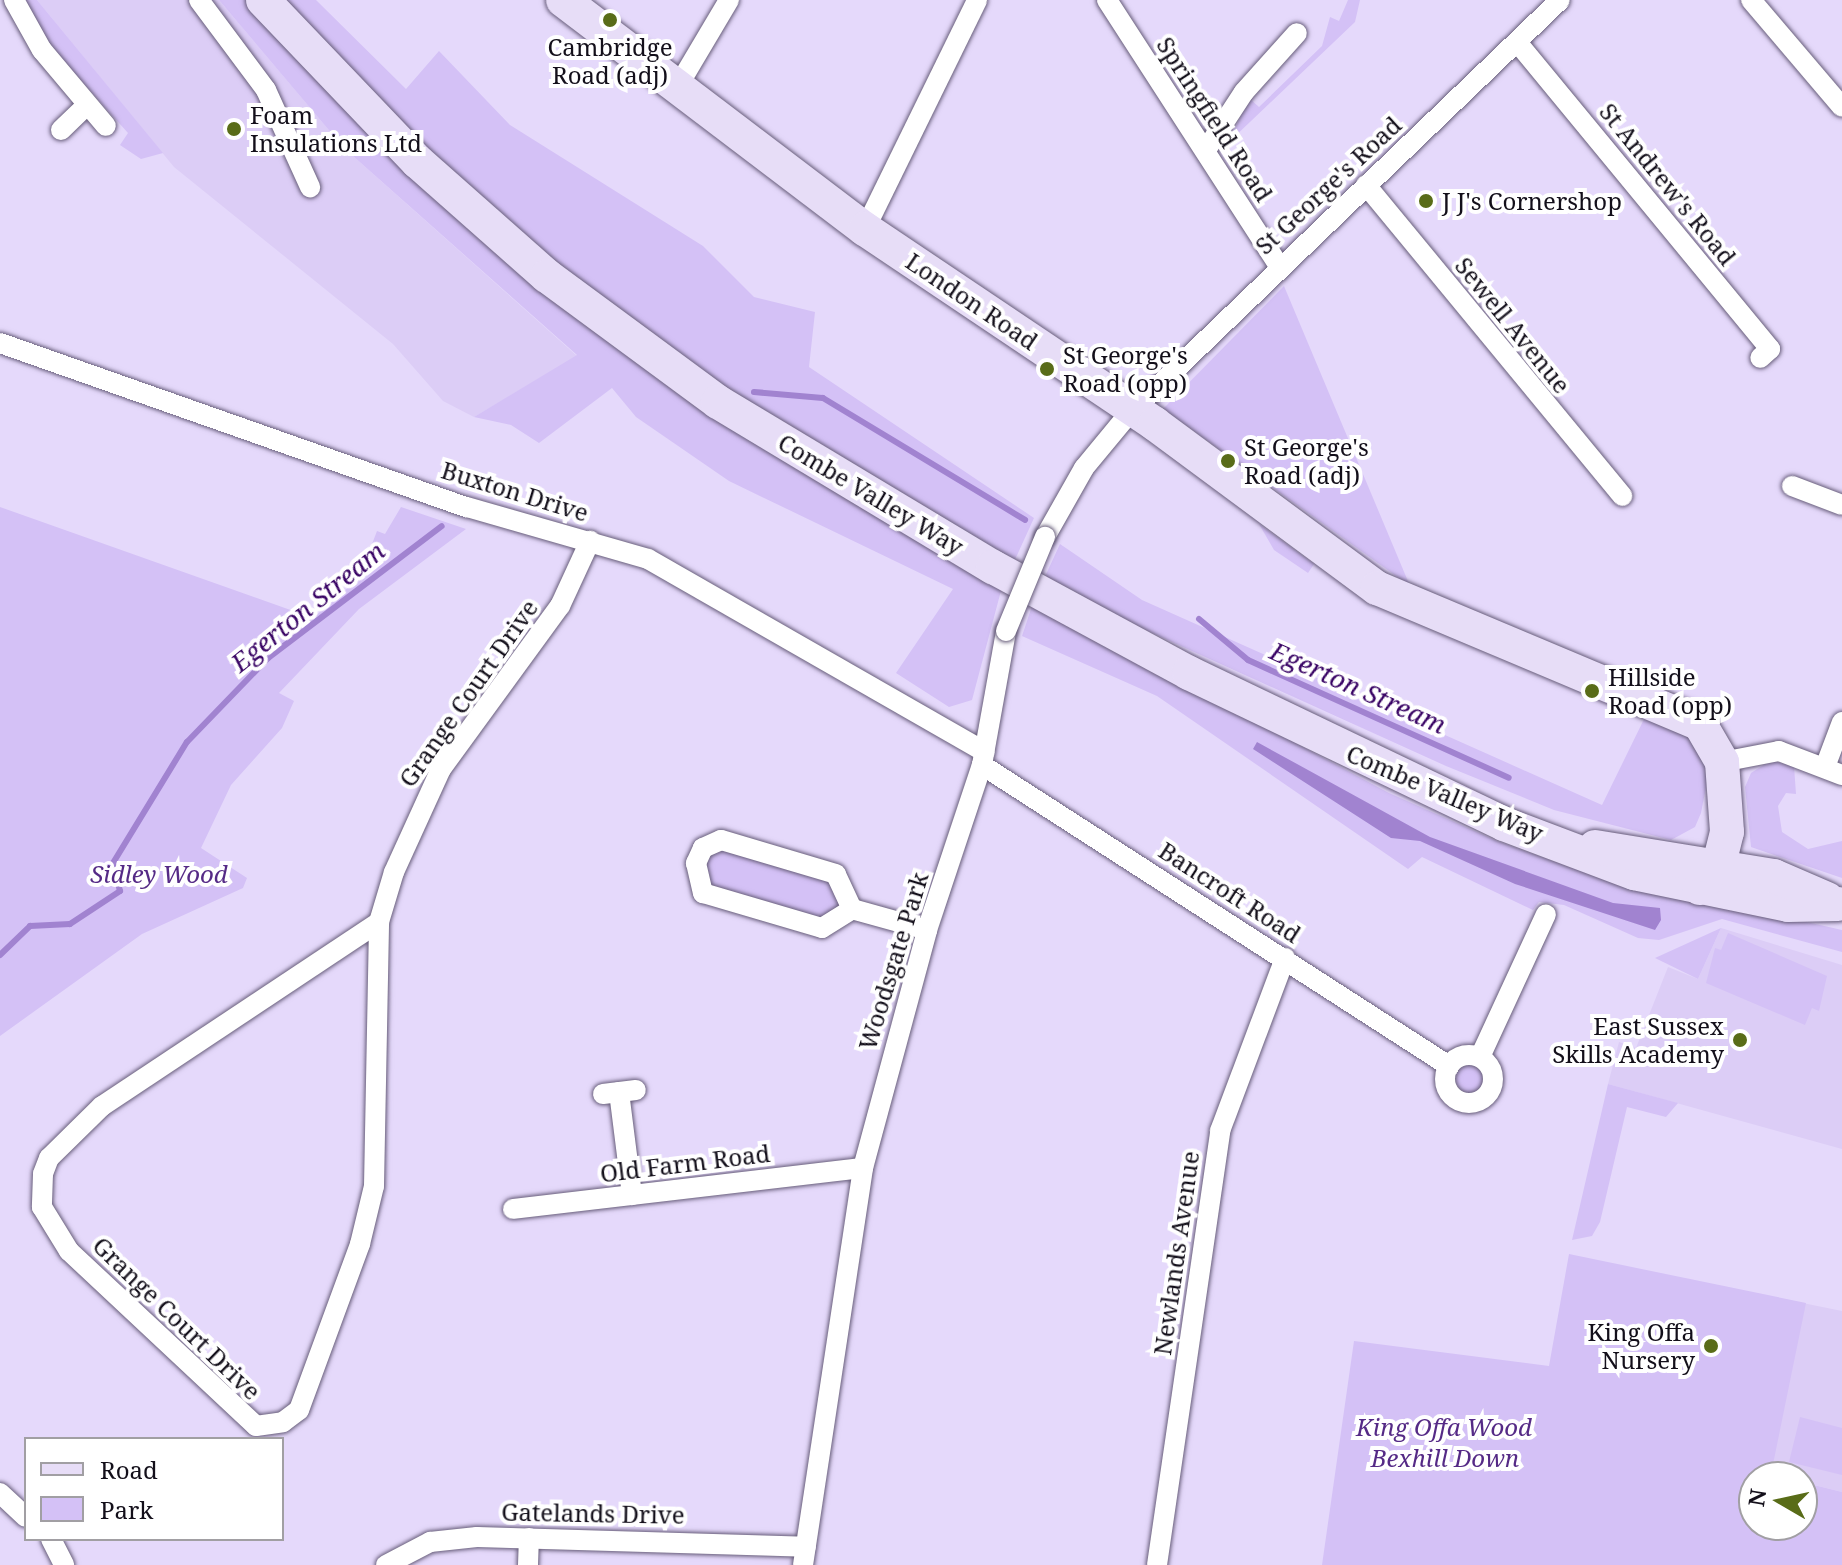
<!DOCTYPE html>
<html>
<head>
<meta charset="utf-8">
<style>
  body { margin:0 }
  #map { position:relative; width:1842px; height:1565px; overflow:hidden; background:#e5d9fb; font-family:"Noto Serif",serif }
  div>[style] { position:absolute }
  .built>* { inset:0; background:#dccdf6 }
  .green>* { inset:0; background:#d4c1f6 }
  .round { border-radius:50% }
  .water>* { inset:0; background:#a183d0 }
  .stream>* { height:6px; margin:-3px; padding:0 3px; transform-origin:3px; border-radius:3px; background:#a183d0 }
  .roads { filter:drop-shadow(0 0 2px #675d7a) drop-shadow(0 0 2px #675d7a) }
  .minor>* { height:20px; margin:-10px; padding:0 10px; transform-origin:10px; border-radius:10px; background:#fff }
  .minor>.ring { margin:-10px; padding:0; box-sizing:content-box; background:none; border:20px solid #fff; border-radius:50% }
  .primary>* { height:34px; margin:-17px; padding:0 17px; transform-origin:17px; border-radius:17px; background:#e7ddf7 }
  .bridges { filter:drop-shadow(0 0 2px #675d7a) drop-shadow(0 0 2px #675d7a) }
  .minor-bridge>* { height:20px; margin:-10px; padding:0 10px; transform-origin:10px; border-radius:10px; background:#fff }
  .dots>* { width:22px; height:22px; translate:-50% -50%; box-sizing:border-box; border:4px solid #fff; border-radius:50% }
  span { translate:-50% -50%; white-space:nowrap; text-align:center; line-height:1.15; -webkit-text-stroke:8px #fff; paint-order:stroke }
  .poi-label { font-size:24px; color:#130f1a }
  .left { translate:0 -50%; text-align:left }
  .right { translate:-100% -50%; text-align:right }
  .street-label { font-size:24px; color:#130f1a }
  .park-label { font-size:24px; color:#552a86; font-style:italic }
  .water-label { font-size:26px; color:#380364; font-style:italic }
  .legend { position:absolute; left:24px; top:1437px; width:260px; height:104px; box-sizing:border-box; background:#fff; border:2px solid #a19fa3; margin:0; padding:10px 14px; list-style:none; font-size:24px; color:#130f1a }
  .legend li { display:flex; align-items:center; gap:16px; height:40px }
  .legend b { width:40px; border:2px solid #a19fa3 }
  .north { position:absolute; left:1738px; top:1461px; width:80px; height:80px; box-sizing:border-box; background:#fff; border:2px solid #a19fa3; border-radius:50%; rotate:279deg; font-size:22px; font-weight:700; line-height:32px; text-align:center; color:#130f1a }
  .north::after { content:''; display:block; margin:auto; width:28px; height:36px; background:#596c18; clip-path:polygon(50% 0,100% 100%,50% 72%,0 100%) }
</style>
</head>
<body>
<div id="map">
  <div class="built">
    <div style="clip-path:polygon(37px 0,219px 0,344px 148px,577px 356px,474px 417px,443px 401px,393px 344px,174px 167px)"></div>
    <div style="clip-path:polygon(1721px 928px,1842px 965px,1842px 1149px,1608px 1084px,1619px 1042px,1636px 1048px,1668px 967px,1698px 979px)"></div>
    <div style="clip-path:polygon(1598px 1261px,1842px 1311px,1842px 1492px,1771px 1474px)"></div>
  </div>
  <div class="green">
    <div style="clip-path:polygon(23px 0,37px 0,163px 153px,141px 159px,120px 145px,128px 133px,50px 46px)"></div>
    <div style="clip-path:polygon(219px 0,247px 0,296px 57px,721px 420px,1002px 587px,972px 700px,949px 707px,896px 673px,953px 589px,729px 481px,636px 417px,612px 388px,539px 443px,511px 425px,474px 417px,577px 355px,344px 148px)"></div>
    <div style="clip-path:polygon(278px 0,316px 0,406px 89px,439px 51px,510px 125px,703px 246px,754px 297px,815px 312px,809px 367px,1034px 518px,1013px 564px,815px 449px,564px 274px,426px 154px)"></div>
    <div style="clip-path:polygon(1348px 0,1360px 0,1355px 22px,1229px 142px,1249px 98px,1259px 107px,1322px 46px,1330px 17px,1339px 21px)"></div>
    <div style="clip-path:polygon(1284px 286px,1410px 586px,1163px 409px)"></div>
    <div style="clip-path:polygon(0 507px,313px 618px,359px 578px,377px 531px,385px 534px,401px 507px,466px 529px,359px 609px,279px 693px,294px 701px,282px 728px,231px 785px,201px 848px,247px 878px,243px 888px,142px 934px,0 1036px)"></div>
    <div style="clip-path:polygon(1259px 524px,1314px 564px,1308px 573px,1274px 550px)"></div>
    <div style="clip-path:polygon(1060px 544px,1142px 600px,1602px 805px,1648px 711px,1689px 734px,1709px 772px,1701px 813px,1695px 827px,1671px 840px,1554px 810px,1446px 766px,1042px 583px)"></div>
    <div style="clip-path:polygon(1033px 603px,1389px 793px,1497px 841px,1578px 870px,1842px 930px,1842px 952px,1722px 919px,1659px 940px,1638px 938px,1564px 905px,1539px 902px,1533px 910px,1422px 857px,1408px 869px,1157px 696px,1022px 636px)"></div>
    <div style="clip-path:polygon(1770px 761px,1794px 766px,1796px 794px,1786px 793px,1778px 806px,1782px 832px,1808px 849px,1842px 841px,1842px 878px,1751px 847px,1745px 787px,1751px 773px)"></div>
    <div style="clip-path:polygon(720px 847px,834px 881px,843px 906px,822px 921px,709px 888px,702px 865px)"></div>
    <div style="clip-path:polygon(1721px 928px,1698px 979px,1655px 958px)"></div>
    <div style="clip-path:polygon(1728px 933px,1827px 976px,1819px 1011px,1812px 1008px,1805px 1025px,1706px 983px,1715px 948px,1721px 950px)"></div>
    <div class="round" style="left:1456px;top:1065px;width:28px;height:28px"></div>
    <div style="clip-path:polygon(1608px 1084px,1678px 1103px,1666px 1117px,1627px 1107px,1600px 1222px,1592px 1236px,1572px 1240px)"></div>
    <div style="clip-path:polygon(1569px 1254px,1806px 1303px,1771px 1474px,1782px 1477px,1754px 1477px,1754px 1525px,1802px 1525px,1802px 1482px,1842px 1492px,1842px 1565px,1322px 1565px,1354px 1341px,1549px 1366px)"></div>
    <div style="clip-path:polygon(1800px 1417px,1842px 1428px,1842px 1475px,1789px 1462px)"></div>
  </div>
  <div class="water">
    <div style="clip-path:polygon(1257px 742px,1430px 837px,1613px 903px,1660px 908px,1661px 920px,1655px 930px,1515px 884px,1420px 841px,1391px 838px,1253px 749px)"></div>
  </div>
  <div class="stream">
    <div style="left:754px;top:392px;width:69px;rotate:5deg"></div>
    <div style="left:823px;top:398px;width:236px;rotate:31.1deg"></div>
    <div style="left:1199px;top:619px;width:64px;rotate:39.9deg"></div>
    <div style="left:1248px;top:660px;width:286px;rotate:24.3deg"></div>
    <div style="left:0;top:955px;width:42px;rotate:-44deg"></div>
    <div style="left:30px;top:926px;width:40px;rotate:-2.9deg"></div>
    <div style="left:70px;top:924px;width:60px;rotate:-33.4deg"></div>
    <div style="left:120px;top:891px;width:29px;rotate:-104deg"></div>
    <div style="left:113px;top:863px;width:142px;rotate:-58.6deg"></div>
    <div style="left:187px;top:742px;width:117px;rotate:-46deg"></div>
    <div style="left:268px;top:658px;width:218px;rotate:-37.2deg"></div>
  </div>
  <div class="roads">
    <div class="minor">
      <div style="left:14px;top:0;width:57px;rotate:60.8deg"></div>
      <div style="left:42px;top:50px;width:99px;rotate:49.9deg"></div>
      <div style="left:199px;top:0;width:112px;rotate:53.3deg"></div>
      <div style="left:266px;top:90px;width:107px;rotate:65.6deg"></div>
      <div style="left:1107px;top:0;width:318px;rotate:57.1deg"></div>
      <div style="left:1751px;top:0;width:140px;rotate:49.6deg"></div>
      <div style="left:1517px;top:42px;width:398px;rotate:50.5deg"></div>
      <div style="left:1770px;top:349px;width:13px;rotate:138deg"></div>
      <div style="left:675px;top:91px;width:106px;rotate:-59.3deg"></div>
      <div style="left:61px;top:130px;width:33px;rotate:-44deg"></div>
      <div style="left:1206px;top:150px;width:69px;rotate:-56.8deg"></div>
      <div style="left:1244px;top:92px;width:79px;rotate:-48.1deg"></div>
      <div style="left:1366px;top:185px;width:403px;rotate:50.5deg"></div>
      <div style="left:865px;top:229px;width:255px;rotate:-63.9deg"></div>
      <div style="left:0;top:343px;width:495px;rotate:19.4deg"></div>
      <div style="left:467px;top:507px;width:188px;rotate:16deg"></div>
      <div style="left:648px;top:559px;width:388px;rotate:29.8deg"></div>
      <div style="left:1792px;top:486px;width:53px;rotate:20.8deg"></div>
      <div style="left:1045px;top:537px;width:79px;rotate:-60.5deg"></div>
      <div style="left:1084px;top:468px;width:67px;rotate:-50.4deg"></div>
      <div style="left:1127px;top:416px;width:600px;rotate:-43.85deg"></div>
      <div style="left:1722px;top:762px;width:58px;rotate:-10.9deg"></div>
      <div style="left:1779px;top:751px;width:67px;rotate:20.9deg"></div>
      <div style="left:982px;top:765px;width:556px;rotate:32.8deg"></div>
      <div style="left:1825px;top:767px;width:48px;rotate:-69.3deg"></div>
      <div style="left:852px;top:909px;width:38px;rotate:-115deg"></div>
      <div style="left:836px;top:874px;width:120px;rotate:-163.5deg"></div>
      <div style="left:721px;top:840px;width:20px;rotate:156deg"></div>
      <div style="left:703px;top:848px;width:17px;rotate:115deg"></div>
      <div style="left:696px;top:863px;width:31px;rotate:77deg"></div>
      <div style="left:703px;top:893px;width:124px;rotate:16.4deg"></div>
      <div style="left:822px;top:928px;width:36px;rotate:-32deg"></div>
      <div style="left:852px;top:909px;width:78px;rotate:15.6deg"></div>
      <div style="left:379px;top:922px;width:333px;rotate:146.4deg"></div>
      <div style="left:102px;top:1106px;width:74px;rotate:135.5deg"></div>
      <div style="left:49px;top:1158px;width:17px;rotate:111deg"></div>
      <div style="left:43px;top:1174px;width:33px;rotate:92deg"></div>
      <div style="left:42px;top:1207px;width:52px;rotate:58.5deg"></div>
      <div style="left:69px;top:1251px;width:256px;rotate:43.1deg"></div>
      <div style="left:256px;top:1426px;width:27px;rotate:-8deg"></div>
      <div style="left:283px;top:1422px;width:20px;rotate:-37deg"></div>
      <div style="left:299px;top:1410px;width:177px;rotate:-69.8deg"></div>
      <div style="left:360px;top:1244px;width:60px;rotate:-76.4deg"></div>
      <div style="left:374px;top:1186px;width:264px;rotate:-88.9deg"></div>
      <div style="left:379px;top:922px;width:52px;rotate:-73.3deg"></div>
      <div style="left:394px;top:872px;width:113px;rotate:-65.5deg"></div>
      <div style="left:441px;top:769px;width:202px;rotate:-53.9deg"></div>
      <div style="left:560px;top:606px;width:72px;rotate:-65.2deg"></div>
      <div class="ring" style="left:1445px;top:1055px;width:28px;height:28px"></div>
      <div style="left:1480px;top:1057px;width:157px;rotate:-65.2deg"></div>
      <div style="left:619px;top:1092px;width:104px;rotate:82.8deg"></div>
      <div style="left:603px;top:1094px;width:33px;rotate:-7deg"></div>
      <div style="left:513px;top:1209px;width:352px;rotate:-6.7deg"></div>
      <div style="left:0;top:1493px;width:35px;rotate:43deg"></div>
      <div style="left:51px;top:1539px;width:29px;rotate:63deg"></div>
      <div style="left:386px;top:1565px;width:50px;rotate:-27.6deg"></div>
      <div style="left:430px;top:1542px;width:47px;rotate:-6.1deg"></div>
      <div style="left:477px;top:1537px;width:329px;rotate:1.7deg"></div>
      <div style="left:528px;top:1565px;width:27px;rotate:-88deg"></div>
      <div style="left:803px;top:1565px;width:402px;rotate:-81.4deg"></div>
      <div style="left:863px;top:1168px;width:246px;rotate:-74.9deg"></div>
      <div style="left:927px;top:930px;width:174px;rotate:-71.6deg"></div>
      <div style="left:982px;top:765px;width:136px;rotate:-79.8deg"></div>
      <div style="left:1157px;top:1565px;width:439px;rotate:-81.7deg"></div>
      <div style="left:1220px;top:1131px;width:185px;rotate:-69.4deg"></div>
    </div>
    <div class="primary">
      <div style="left:263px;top:0;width:224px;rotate:46.3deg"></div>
      <div style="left:418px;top:162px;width:172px;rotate:41.5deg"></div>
      <div style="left:547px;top:276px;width:212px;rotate:36.4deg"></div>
      <div style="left:718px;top:402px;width:321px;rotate:31deg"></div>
      <div style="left:993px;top:567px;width:223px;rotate:28.4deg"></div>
      <div style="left:1189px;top:673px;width:349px;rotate:25.6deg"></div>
      <div style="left:1504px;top:824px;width:139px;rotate:20.7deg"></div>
      <div style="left:1634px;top:873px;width:157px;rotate:11.7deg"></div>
      <div style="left:1788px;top:905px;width:50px;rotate:-1.1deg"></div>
      <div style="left:563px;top:0;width:379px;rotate:37.2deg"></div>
      <div style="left:865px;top:229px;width:349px;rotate:33.9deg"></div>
      <div style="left:1155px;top:424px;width:276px;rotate:36.5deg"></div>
      <div style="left:1377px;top:588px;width:350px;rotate:22.8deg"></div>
      <div style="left:1700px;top:724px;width:44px;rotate:59.9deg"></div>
      <div style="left:1722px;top:762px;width:70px;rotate:85.9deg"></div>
      <div style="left:1727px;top:832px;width:34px;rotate:104deg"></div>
      <div style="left:1719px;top:865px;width:30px;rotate:130deg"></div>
      <div style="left:1595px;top:847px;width:181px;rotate:9.2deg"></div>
      <div style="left:1774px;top:876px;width:58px;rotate:23.5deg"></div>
    </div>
  </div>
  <div class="bridges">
    <div class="minor-bridge">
      <div style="left:1006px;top:631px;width:102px;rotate:-67.5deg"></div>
    </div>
  </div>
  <div class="dots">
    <div style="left:610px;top:20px;background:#596c18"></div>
    <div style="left:234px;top:129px;background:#596c18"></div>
    <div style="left:1426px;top:201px;background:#596c18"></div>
    <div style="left:1047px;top:369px;background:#596c18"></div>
    <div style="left:1228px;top:461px;background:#596c18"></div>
    <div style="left:1592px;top:691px;background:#596c18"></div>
    <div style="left:1740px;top:1040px;background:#596c18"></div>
    <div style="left:1711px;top:1346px;background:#596c18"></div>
  </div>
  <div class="poi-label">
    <span style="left:610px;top:61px">Cambridge<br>Road (adj)</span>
    <span class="left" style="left:250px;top:129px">Foam<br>Insulations Ltd</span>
    <span class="left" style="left:1442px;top:201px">J J's Cornershop</span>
    <span class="left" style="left:1063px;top:369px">St George's<br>Road (opp)</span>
    <span class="left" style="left:1244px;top:461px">St George's<br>Road (adj)</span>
    <span class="left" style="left:1608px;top:691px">Hillside<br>Road (opp)</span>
    <span class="right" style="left:1724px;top:1040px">East Sussex<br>Skills Academy</span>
    <span class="right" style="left:1695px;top:1346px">King Offa<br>Nursery</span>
  </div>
  <div class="street-label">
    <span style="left:1215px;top:119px;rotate:57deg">Springfield Road</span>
    <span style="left:1668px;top:184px;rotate:51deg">St Andrew's Road</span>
    <span style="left:1328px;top:185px;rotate:-43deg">St George's Road</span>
    <span style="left:972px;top:301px;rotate:34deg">London Road</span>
    <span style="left:1513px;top:325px;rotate:51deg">Sewell Avenue</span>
    <span style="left:515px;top:491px;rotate:17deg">Buxton Drive</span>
    <span style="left:871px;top:494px;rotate:31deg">Combe Valley Way</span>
    <span style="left:468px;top:693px;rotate:-55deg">Grange Court Drive</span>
    <span style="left:1445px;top:793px;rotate:23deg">Combe Valley Way</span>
    <span style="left:1230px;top:892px;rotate:33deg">Bancroft Road</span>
    <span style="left:893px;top:961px;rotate:-73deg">Woodsgate Park</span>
    <span style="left:685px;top:1163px;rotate:-7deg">Old Farm Road</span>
    <span style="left:1176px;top:1253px;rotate:-82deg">Newlands Avenue</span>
    <span style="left:177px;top:1318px;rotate:44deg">Grange Court Drive</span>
    <span style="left:593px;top:1513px;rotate:1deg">Gatelands Drive</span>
  </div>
  <div class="park-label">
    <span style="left:159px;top:874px">Sidley Wood</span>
    <span style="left:1444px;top:1427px">King Offa Wood</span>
    <span style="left:1445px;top:1458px">Bexhill Down</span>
  </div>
  <div class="water-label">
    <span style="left:308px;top:607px;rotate:-39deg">Egerton Stream</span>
    <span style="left:1358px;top:688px;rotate:24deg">Egerton Stream</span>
  </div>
  <ul class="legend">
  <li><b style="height:10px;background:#e7ddf7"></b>Road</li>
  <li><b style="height:22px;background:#d4c1f6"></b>Park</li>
  </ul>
  <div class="north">N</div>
</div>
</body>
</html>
